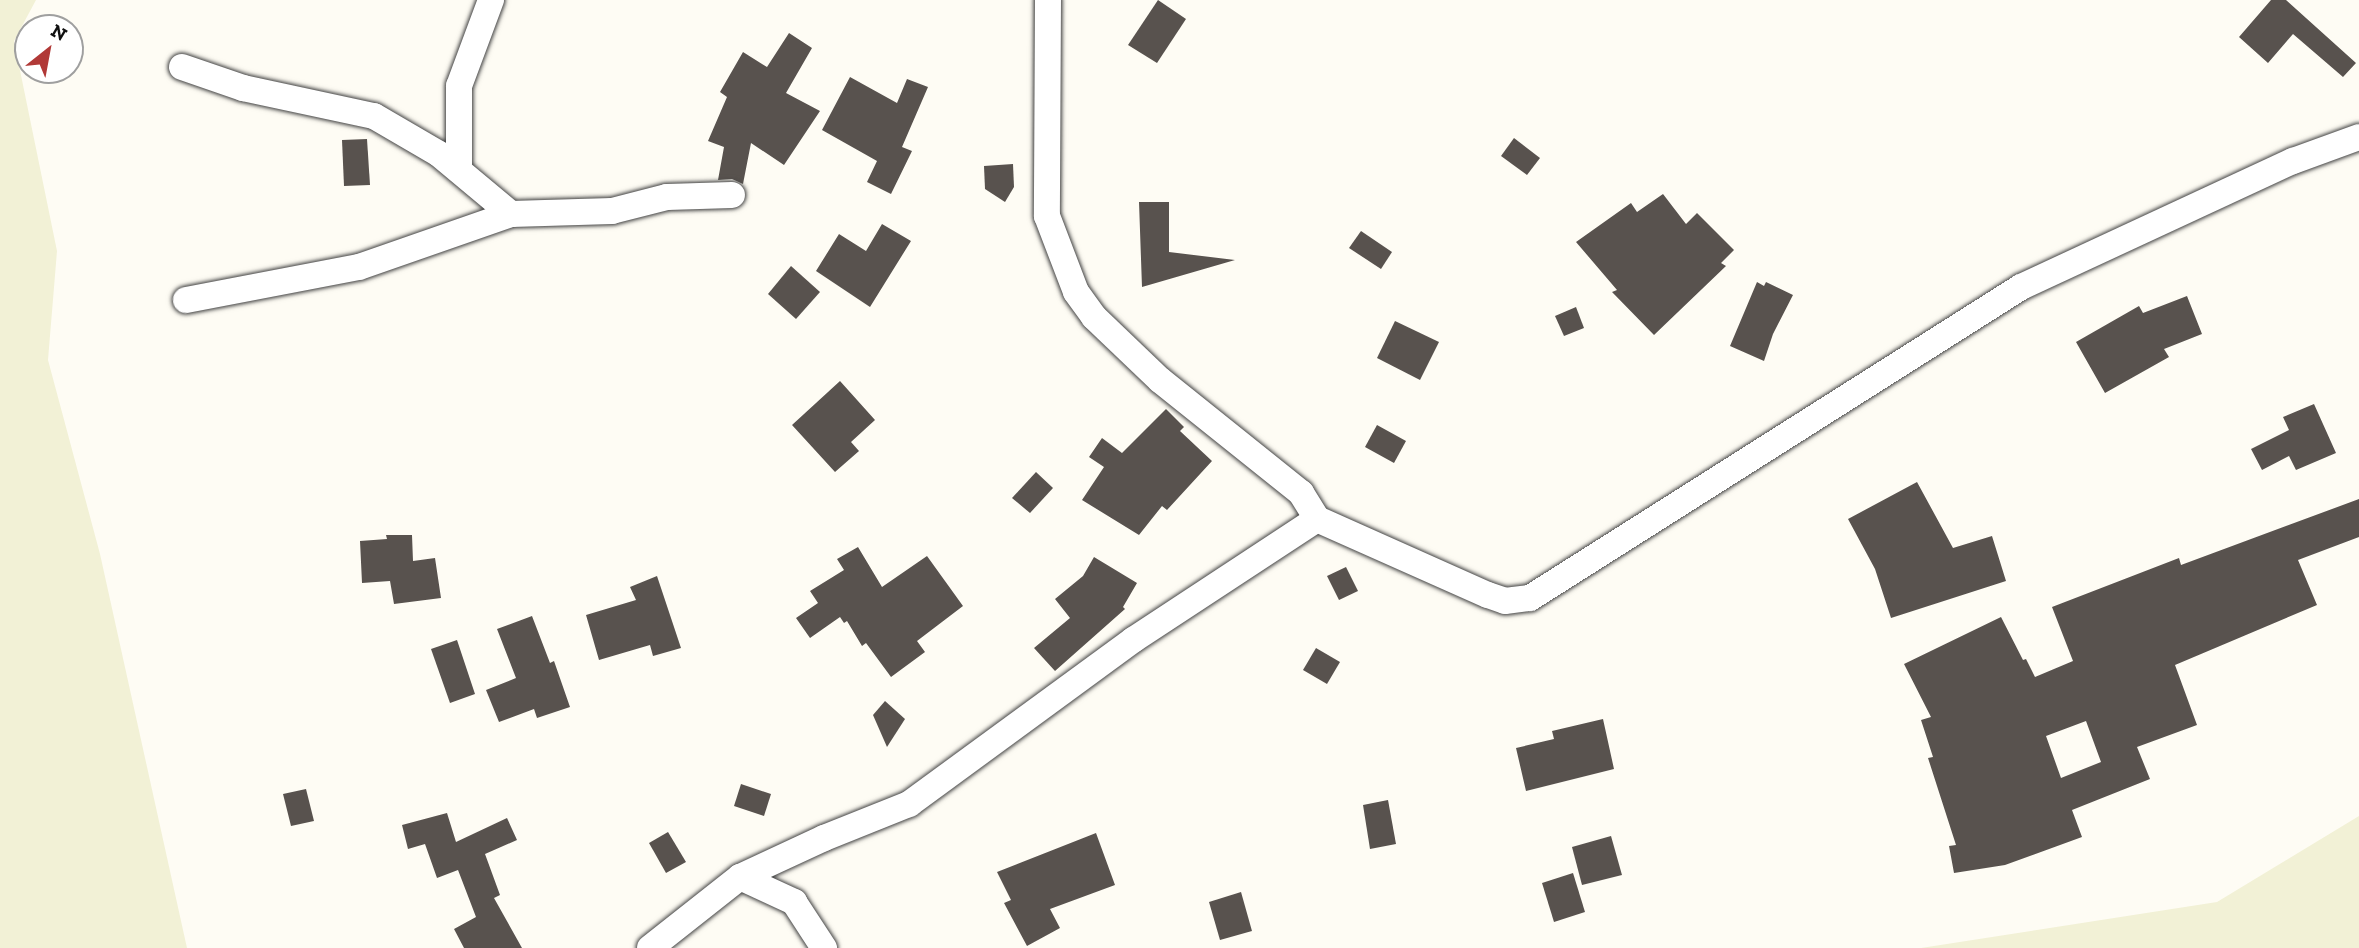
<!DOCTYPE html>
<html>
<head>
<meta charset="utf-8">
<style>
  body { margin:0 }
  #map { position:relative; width:2359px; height:948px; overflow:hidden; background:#fefcf4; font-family:"Zilla Slab",serif }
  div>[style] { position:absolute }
  .farmland>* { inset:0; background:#f2f1d6 }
  .building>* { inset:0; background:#58524e }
  .roads { filter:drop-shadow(0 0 2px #434343) drop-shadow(0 0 2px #434343) }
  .minor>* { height:26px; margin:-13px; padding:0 13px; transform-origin:13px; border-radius:13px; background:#fff }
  span { translate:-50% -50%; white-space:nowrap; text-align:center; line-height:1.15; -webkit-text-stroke:7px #fff; paint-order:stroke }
  .north { position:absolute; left:14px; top:14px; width:70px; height:70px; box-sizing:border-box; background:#fff; border:2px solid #9f9f9f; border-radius:50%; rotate:31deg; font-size:19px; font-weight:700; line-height:28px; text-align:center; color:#101010 }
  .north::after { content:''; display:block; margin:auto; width:24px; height:32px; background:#b13937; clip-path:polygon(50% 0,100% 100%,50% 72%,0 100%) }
</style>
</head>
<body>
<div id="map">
  <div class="farmland">
    <div style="clip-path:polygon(0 0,36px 0,14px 41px,57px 251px,48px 360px,100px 554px,187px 948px,0 948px)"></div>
    <div style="clip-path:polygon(2359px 816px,2359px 948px,1921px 948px,2217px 902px)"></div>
  </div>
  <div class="building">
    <div style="clip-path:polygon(1158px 0,1186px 19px,1157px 63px,1128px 45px)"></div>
    <div style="clip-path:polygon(2271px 0,2286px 0,2356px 63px,2343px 77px,2293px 34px,2268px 63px,2239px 37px)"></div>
    <div style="clip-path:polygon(789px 33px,812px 48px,786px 93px,820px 111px,784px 165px,751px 143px,743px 184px,732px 179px,718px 180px,724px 147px,708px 141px,727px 97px,720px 92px,743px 52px,767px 67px)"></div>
    <div style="clip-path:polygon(850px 77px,897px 103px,907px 79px,928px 87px,902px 147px,912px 151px,891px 194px,867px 182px,877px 161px,822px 130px)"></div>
    <div style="clip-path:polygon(1514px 138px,1540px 158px,1527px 175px,1501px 156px)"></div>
    <div style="clip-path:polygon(367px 139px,370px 185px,344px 186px,342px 140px)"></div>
    <div style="clip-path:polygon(1013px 164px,1014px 187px,1005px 202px,985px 189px,984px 166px)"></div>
    <div style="clip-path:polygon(1663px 194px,1686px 224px,1697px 213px,1734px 250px,1721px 263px,1726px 266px,1654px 335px,1612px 292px,1617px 290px,1576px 242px,1631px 203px,1637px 212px)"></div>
    <div style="clip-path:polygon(1139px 202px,1169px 202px,1169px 252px,1235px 260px,1142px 287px)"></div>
    <div style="clip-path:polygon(882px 224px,911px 241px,870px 307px,816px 271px,839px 234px,866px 251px)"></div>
    <div style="clip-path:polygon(1361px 231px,1392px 252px,1381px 269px,1349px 248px)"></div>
    <div style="clip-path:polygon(791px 266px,820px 292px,796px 319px,768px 294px)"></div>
    <div style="clip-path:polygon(1757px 282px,1764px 286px,1766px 282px,1793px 295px,1773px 334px,1764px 361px,1730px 346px)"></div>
    <div style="clip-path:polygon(2187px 296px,2202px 334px,2164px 349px,2169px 357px,2105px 393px,2076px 342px,2139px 306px,2143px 313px)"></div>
    <div style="clip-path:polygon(1576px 307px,1584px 328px,1564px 336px,1555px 316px)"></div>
    <div style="clip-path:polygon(1395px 321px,1439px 342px,1420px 380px,1377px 358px)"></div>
    <div style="clip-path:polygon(840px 381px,875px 420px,851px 442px,859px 451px,835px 472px,792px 425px)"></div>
    <div style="clip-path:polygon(2314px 404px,2336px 453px,2296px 470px,2289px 456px,2262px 470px,2251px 449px,2289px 430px,2283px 417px)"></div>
    <div style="clip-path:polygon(1166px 409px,1184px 427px,1180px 431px,1212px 461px,1167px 510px,1162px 506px,1139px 535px,1082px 500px,1104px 467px,1089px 457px,1102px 438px,1122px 453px)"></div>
    <div style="clip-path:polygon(1377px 425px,1406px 441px,1394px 463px,1365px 447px)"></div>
    <div style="clip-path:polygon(1036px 472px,1053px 488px,1030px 513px,1012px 498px)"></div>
    <div style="clip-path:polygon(1917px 482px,1953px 548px,1992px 536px,2006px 581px,1891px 618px,1875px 569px,1848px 519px)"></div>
    <div style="clip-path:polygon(evenodd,2359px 499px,2359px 537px,2298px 560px,2317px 605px,2175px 665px,2197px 725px,2137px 747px,2150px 779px,2072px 810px,2082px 837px,2005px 865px,1954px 873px,1949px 846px,1956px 845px,1928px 758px,1933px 757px,1921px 720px,1931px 717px,1904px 664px,2001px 617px,2023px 660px,2026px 659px,2035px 677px,2073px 661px,2052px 607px,2179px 558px,2181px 565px,2359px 499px,2086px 721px,2101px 762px,2061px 778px,2046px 736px,2086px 721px)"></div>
    <div style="clip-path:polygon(386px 535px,412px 535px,413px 561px,435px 558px,441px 598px,394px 604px,390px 581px,362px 583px,360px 541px,387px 539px)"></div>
    <div style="clip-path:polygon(858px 547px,882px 587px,927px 556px,963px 606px,917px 641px,925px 652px,891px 677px,866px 643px,862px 646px,847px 621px,844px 623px,840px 617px,810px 638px,796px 618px,818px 603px,810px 591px,844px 570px,837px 559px)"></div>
    <div style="clip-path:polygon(1094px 557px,1137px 583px,1123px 607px,1125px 609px,1055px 671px,1034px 648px,1070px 618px,1055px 599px,1083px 576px)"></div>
    <div style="clip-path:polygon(1346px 567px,1358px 591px,1339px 600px,1327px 576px)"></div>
    <div style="clip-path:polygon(657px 576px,681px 648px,653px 656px,650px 645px,599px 660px,586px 615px,636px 600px,630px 587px)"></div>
    <div style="clip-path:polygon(532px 616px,550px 663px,554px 661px,570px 707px,537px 718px,534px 709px,499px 722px,486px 690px,516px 678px,497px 629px)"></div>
    <div style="clip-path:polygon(457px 640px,475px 694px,450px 703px,431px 649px)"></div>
    <div style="clip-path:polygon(1316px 648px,1340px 662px,1327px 684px,1303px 670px)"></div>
    <div style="clip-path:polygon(885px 701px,905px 719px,887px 747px,873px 715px)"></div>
    <div style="clip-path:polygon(1603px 719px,1614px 769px,1526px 791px,1516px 748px,1554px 739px,1552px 731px)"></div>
    <div style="clip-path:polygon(741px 784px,771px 794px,764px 816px,734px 806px)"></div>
    <div style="clip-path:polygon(306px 789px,314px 821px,291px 826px,283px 794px)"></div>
    <div style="clip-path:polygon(1388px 800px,1396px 844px,1370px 849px,1363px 805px)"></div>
    <div style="clip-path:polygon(447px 813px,456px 842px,507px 818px,517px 840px,485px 854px,500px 895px,494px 898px,522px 948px,464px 948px,454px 929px,476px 917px,458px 870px,437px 878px,425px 844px,408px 849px,402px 825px)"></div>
    <div style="clip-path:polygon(668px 832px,686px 862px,666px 873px,649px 843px)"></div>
    <div style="clip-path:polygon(1096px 833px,1115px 885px,1050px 909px,1060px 928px,1027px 946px,1004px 903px,1011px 900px,997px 872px)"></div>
    <div style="clip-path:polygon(1611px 836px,1622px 875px,1582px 885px,1572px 847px)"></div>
    <div style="clip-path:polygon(1573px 873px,1585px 912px,1554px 922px,1542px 883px)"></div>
    <div style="clip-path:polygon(1241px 892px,1252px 931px,1220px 940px,1209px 902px)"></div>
  </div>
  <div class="roads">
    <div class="minor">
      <div style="left:1048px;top:0;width:216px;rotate:90.3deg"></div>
      <div style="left:1047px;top:216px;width:81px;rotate:69.1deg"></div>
      <div style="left:1076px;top:292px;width:31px;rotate:54deg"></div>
      <div style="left:1094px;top:317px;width:91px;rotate:43.7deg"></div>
      <div style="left:1160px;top:380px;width:181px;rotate:38.7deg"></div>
      <div style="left:1301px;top:493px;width:31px;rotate:58deg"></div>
      <div style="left:182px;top:67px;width:65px;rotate:19deg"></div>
      <div style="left:243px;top:88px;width:134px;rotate:12.1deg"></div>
      <div style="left:374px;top:116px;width:75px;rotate:30.3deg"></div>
      <div style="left:439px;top:154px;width:94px;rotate:39.8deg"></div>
      <div style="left:459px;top:170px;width:84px;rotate:-90deg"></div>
      <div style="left:459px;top:86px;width:92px;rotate:-69.6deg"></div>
      <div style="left:186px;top:300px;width:176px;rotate:-10.8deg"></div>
      <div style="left:359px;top:267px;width:161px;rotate:-19.2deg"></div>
      <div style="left:511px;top:214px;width:101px;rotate:-1.7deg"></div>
      <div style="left:612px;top:211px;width:57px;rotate:-14.3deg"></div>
      <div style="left:667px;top:197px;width:65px;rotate:-1.8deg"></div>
      <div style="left:740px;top:877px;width:60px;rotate:24.8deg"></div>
      <div style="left:794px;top:902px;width:55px;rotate:56.9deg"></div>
      <div style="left:650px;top:948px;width:115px;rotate:-38.3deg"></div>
      <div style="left:740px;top:877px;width:93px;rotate:-24.9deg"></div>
      <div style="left:824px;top:838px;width:92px;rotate:-21.8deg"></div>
      <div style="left:909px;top:804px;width:278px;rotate:-36.2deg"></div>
      <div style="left:1133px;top:640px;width:220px;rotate:-33.3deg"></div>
      <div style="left:1317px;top:519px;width:187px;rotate:24deg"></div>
      <div style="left:1488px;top:595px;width:18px;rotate:19deg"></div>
      <div style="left:1505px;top:601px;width:25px;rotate:-7deg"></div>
      <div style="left:1530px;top:598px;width:581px;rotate:-32.35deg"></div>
      <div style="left:2021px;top:287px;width:300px;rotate:-24.9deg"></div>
      <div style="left:2293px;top:161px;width:70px;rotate:-20deg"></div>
    </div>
  </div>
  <div class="north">N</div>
</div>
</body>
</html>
